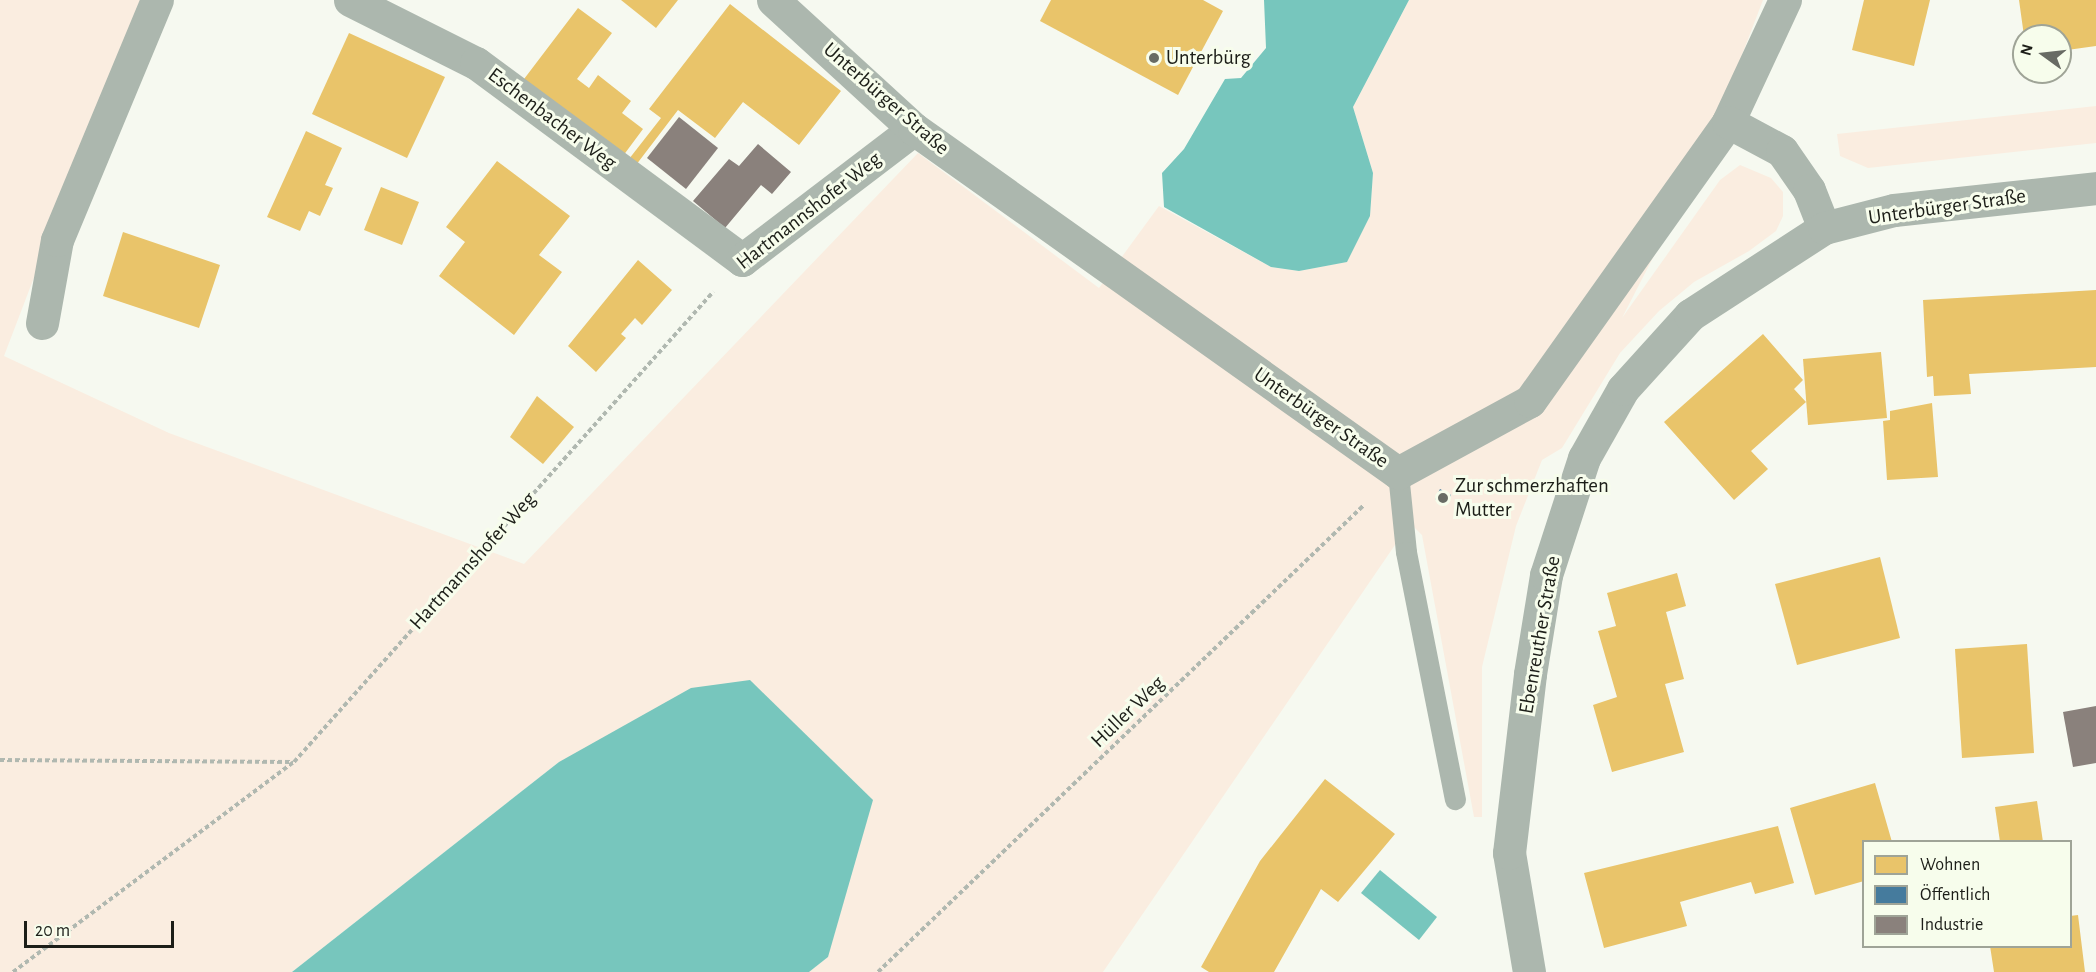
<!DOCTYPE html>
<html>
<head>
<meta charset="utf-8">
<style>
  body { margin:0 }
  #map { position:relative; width:2096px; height:972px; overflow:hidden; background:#f6f9f0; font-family:"Alegreya Sans",sans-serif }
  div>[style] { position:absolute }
  .green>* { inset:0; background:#faede0 }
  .water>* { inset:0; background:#77c6bd }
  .homes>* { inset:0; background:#e9c46a }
  .public>* { inset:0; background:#457b9d }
  .industry>* { inset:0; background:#8a817c }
  .path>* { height:4px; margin-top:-2px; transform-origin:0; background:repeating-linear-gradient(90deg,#b0b8b0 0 4.5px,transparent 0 7.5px) }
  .service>* { height:21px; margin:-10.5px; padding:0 10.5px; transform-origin:10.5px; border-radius:10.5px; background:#acb7ae }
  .minor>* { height:33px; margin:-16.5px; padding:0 16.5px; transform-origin:16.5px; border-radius:16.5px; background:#acb7ae }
  .dots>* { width:16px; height:16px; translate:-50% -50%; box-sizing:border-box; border:3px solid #f7fdec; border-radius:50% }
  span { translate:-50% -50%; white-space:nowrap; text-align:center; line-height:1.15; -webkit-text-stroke:6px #f7fdec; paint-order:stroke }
  .poi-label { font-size:21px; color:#1c1e18 }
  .left { translate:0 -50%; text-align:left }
  .street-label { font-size:21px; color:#1c1e18 }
  .legend { position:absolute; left:1862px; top:840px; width:210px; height:108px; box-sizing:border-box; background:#f7fdec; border:2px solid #9fa497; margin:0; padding:8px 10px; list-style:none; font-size:18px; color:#1c1e18 }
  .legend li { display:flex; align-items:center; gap:12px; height:30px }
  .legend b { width:30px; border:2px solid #9fa497 }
  .north { position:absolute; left:2012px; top:24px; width:60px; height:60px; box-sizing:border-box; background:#f7fdec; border:2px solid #9fa497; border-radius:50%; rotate:285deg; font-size:16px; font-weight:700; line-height:24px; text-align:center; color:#1c1e18 }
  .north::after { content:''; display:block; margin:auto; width:21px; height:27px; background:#686b64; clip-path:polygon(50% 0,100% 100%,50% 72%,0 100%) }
  .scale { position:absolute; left:24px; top:921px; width:150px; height:27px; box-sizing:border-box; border:3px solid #1c1e18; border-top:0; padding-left:8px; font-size:18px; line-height:21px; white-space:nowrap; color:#1c1e18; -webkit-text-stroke:4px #f7fdec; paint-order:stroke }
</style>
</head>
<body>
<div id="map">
  <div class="green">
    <div style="clip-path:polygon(0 0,140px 0,4px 356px,169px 433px,524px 564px,918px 153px,1099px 288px,1159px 206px,1271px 267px,1299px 271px,1346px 262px,1370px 216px,1373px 173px,1353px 107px,1409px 0,1763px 0,1697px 172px,1622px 318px,1720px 180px,1740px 165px,1771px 178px,1783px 192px,1783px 216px,1776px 231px,1749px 251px,1694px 282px,1659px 311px,1620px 353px,1562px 448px,1542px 460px,1516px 526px,1482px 667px,1482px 817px,1474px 817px,1422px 535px,1410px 523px,1103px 972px,809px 972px,828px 957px,559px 762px,292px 972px,0 972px)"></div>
    <div style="clip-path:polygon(2096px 106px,2096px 143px,1868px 168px,1840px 156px,1837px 134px)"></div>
  </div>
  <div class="water">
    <div style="clip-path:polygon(1264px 0,1409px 0,1353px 107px,1373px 173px,1370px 216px,1347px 262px,1299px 271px,1271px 267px,1164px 207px,1162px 173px,1184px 149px,1225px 79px,1241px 78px,1266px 48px)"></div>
    <div style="clip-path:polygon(750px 680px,873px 800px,828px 957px,809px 972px,292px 972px,559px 762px,691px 688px)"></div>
    <div style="clip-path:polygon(1380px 870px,1437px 917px,1419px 940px,1361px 893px)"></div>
  </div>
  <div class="homes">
    <div style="clip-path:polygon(621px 0,678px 0,656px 28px)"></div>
    <div style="clip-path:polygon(1051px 0,1203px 0,1223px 11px,1178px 95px,1040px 21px)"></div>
    <div style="clip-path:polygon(1864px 0,1930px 0,1914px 66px,1852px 50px)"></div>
    <div style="clip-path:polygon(2019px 0,2096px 0,2096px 46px,2060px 51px,2060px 36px,2024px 36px)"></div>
    <div style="clip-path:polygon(730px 4px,841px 91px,799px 145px,743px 102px,715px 138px,678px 110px,636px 165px,629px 159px,661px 118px,649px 109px)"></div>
    <div style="clip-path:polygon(578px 8px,612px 33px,577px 79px,589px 88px,598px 75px,631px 101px,622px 113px,643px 129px,620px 160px,521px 83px)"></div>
    <div style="clip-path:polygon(349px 33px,445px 77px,407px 158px,312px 114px)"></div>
    <div style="clip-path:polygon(306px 131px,342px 148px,325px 185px,333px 188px,320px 216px,309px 211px,300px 231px,267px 217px)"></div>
    <div style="clip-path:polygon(497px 161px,570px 216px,539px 255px,562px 272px,514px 335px,439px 276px,465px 242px,446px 227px)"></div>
    <div style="clip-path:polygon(381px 187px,419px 202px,402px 245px,364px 230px)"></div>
    <div style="clip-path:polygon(123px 232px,220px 265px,199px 328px,103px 296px)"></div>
    <div style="clip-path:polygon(638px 260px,672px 290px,642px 325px,635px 318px,621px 334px,626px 338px,596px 372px,568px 346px)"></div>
    <div style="clip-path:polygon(2096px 290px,2096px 367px,1969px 374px,1971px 394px,1934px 396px,1933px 376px,1927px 377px,1923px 300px)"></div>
    <div style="clip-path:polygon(1763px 334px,1803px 380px,1794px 389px,1806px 402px,1751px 451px,1768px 469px,1734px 500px,1664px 422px)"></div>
    <div style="clip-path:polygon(1881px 352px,1887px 418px,1808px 425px,1803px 359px)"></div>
    <div style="clip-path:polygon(537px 396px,574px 427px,543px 464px,510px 437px)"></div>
    <div style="clip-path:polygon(1932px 403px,1938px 477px,1887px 480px,1883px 421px,1890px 420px,1890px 411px)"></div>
    <div style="clip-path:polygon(1880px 557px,1900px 638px,1797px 665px,1775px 584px)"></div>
    <div style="clip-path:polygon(1677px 573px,1686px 606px,1666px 612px,1684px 679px,1665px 684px,1684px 752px,1612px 772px,1593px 705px,1617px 697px,1598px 631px,1616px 626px,1607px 593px)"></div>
    <div style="clip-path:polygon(2027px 644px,2034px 753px,1962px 758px,1955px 649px)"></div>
    <div style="clip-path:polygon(1325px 779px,1395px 834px,1338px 902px,1321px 889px,1274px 972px,1209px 972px,1201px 967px,1260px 861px)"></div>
    <div style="clip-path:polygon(1875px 783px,1892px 842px,1864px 842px,1864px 881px,1815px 895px,1790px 808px)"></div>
    <div style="clip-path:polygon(2037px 801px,2043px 842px,2000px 842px,1995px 807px)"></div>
    <div style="clip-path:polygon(1778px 826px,1794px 883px,1755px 894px,1751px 882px,1680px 902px,1687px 926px,1604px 948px,1584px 873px)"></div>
    <div style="clip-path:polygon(2078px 915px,2085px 972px,1994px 972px,1990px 946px,2070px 946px,2070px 916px)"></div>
  </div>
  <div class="public">
    <div style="clip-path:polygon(1440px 489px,1451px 495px,1446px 505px,1435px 499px)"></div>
  </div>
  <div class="industry">
    <div style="clip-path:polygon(679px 117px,718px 148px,686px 189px,647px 158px)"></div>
    <div style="clip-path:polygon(758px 144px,791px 172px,772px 194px,761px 185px,725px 228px,693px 201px,729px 159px,739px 166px)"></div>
    <div style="clip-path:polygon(2096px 706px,2096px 763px,2073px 767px,2063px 712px)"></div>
  </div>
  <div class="path">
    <div style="left:0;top:760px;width:293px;rotate:0.4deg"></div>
    <div style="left:13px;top:972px;width:351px;rotate:-36.8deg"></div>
    <div style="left:294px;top:762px;width:630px;rotate:-48.28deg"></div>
    <div style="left:878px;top:972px;width:674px;rotate:-43.86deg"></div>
  </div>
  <div class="service">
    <div style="left:1398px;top:473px;width:79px;rotate:84.2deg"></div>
    <div style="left:1406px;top:552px;width:252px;rotate:78.8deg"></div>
  </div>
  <div class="minor">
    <div style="left:350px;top:0;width:141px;rotate:26.6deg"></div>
    <div style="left:476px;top:63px;width:331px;rotate:36.5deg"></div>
    <div style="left:742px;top:260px;width:216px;rotate:-37.3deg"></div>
    <div style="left:773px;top:0;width:191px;rotate:42.5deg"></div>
    <div style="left:914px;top:129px;width:594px;rotate:35.4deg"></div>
    <div style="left:1398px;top:473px;width:150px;rotate:-28.6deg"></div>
    <div style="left:1530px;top:401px;width:342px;rotate:-54.6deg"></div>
    <div style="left:1728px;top:122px;width:135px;rotate:-65deg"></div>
    <div style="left:1728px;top:122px;width:61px;rotate:28.2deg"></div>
    <div style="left:1782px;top:151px;width:47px;rotate:55.3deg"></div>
    <div style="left:1809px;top:190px;width:41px;rotate:68.5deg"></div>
    <div style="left:42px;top:323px;width:84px;rotate:-79.8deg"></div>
    <div style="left:57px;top:240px;width:260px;rotate:-67.4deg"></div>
    <div style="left:1529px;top:972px;width:121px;rotate:-99.5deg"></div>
    <div style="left:1509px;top:853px;width:180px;rotate:-83.3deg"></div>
    <div style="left:1530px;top:674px;width:100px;rotate:-80.8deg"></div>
    <div style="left:1546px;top:575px;width:123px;rotate:-72deg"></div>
    <div style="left:1584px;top:458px;width:79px;rotate:-60.5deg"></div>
    <div style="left:1623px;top:389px;width:100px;rotate:-47.8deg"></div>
    <div style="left:1690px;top:315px;width:160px;rotate:-33deg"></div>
    <div style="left:1824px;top:228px;width:72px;rotate:-14.4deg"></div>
    <div style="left:1894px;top:210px;width:203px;rotate:-6.2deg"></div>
  </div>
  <div class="dots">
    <div style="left:1154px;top:58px;background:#686b64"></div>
    <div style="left:1443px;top:498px;background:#686b64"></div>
  </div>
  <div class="poi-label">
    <span class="left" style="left:1166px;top:58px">Unterbürg</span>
    <span class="left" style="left:1455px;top:498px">Zur schmerzhaften<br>Mutter</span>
  </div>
  <div class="street-label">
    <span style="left:886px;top:99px;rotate:41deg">Unterbürger Straße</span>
    <span style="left:552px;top:119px;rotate:37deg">Eschenbacher Weg</span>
    <span style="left:1947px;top:207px;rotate:-8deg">Unterbürger Straße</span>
    <span style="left:809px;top:211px;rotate:-38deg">Hartmannshofer Weg</span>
    <span style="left:1321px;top:418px;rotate:35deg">Unterbürger Straße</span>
    <span style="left:473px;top:561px;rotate:-48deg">Hartmannshofer Weg</span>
    <span style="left:1540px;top:635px;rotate:-80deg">Ebenreuther Straße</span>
    <span style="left:1128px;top:712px;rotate:-44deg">Hüller Weg</span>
  </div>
  <ul class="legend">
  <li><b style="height:16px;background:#e9c46a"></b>Wohnen</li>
  <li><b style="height:16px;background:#457b9d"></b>Öffentlich</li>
  <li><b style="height:16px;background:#8a817c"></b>Industrie</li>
  </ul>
  <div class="north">N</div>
  <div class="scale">20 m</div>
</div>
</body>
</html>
